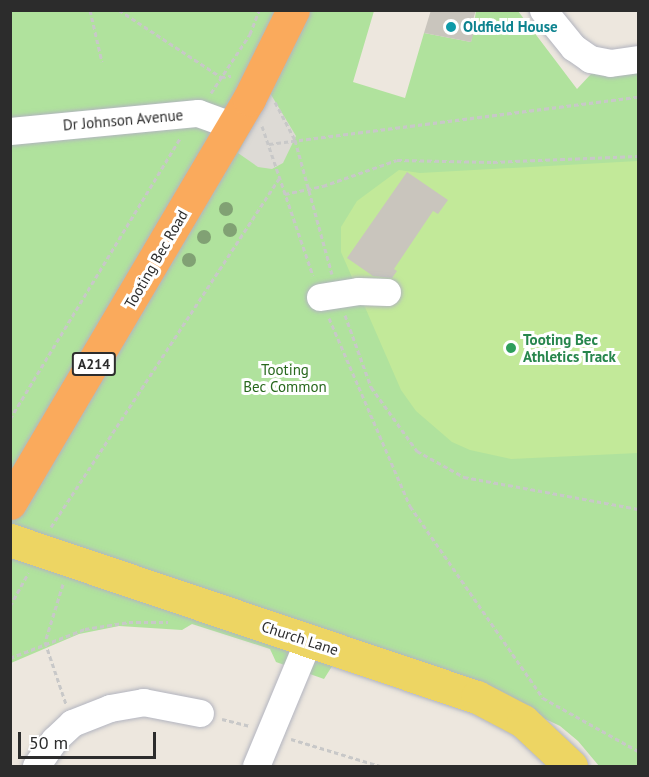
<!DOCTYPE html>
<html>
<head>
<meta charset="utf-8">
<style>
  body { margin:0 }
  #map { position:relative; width:649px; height:777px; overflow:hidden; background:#ede7de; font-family:"PT Sans",sans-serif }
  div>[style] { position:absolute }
  .green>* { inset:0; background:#b0e29d }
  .pitch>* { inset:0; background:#c2e999 }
  .plaza>* { inset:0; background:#dddad5 }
  .building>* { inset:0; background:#c9c5bd }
  .path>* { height:3px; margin-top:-1.5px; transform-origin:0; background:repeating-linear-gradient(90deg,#c8c8c8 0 4.5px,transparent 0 7.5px) }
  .roads { filter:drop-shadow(0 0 2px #b2b4bf) drop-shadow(0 0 2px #b2b4bf) }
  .minor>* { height:27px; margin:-13.5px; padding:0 13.5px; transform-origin:13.5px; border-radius:13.5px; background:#fff }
  .major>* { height:33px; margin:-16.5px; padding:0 16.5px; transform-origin:16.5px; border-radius:16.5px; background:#edd563 }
  .highway>* { height:33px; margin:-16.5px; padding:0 16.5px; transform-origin:16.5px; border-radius:16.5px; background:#faaa5c }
  .trees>* { width:14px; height:14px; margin:-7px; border-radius:50%; background:#81a174 }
  .dots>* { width:16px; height:16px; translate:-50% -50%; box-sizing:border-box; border:3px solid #fff; border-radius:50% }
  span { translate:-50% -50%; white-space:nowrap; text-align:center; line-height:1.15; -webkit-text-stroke:6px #fff; paint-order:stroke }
  .shield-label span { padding:2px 4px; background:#fff; border:2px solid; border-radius:4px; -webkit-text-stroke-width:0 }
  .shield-label { font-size:14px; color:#2c2c2c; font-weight:700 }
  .culture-label { font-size:15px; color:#0d838f; font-weight:700 }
  .left { translate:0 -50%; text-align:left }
  .street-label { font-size:15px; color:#2c2c2c }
  .leisure-label { font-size:15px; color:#27864d; font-weight:700 }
  .park-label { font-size:15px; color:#28681d }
  .frame { position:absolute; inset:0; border:12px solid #2c2c2c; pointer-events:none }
  .scale { position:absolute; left:18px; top:732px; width:138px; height:27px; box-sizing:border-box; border:3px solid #2c2c2c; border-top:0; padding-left:8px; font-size:18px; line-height:21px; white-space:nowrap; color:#2c2c2c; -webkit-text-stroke:4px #fff; paint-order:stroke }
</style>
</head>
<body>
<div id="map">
  <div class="green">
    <div style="clip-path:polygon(11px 11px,374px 11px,353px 82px,405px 98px,424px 33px,471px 42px,476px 11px,518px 11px,577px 89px,591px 74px,638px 69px,638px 766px,599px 766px,578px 741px,560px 726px,491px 693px,346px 644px,324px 679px,276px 662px,270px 649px,192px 624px,182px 630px,119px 626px,79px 634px,11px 663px)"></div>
  </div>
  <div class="pitch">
    <div style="clip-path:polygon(638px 161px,638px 453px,511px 459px,470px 450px,452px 442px,416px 411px,401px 390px,341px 252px,341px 227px,357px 201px,399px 170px,420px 173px)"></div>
  </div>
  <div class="plaza">
    <div style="clip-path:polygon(270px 93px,296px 136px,283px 163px,272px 169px,258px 167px,238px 153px)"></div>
  </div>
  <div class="building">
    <div style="clip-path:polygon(431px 10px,476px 10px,473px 20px,477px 21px,471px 42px,424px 33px)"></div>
    <div style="clip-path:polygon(407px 172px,448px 200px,438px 214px,433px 211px,394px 269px,397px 271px,392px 278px,373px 276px,347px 258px)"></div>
  </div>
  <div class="path">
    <div style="left:90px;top:10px;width:53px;rotate:77deg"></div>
    <div style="left:119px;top:10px;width:122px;rotate:33.3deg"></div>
    <div style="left:221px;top:77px;width:10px;rotate:-6deg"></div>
    <div style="left:211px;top:93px;width:71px;rotate:-56.5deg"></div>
    <div style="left:250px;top:34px;width:26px;rotate:-69deg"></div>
    <div style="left:275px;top:102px;width:43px;rotate:62.2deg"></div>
    <div style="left:295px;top:140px;width:139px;rotate:74.6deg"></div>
    <div style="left:262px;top:126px;width:158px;rotate:71.2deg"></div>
    <div style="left:269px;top:144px;width:372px;rotate:-7.3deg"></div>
    <div style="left:285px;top:194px;width:39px;rotate:-12deg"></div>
    <div style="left:323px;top:186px;width:78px;rotate:-19.4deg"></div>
    <div style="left:397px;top:160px;width:96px;rotate:1.2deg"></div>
    <div style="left:493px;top:162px;width:145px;rotate:-2.4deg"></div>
    <div style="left:345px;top:315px;width:77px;rotate:70.1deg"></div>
    <div style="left:371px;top:387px;width:79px;rotate:54.3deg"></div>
    <div style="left:417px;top:451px;width:54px;rotate:29deg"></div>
    <div style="left:464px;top:477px;width:177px;rotate:10.4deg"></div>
    <div style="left:329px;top:318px;width:205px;rotate:66.7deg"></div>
    <div style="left:410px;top:506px;width:234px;rotate:55.3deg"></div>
    <div style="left:543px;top:698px;width:109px;rotate:29.2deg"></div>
    <div style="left:10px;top:419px;width:328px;rotate:-58.8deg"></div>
    <div style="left:51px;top:527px;width:416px;rotate:-56.8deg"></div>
    <div style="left:63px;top:584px;width:61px;rotate:107.2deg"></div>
    <div style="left:45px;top:642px;width:65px;rotate:71.3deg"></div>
    <div style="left:10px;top:606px;width:38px;rotate:-61deg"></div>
    <div style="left:10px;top:658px;width:80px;rotate:-21.1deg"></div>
    <div style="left:85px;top:629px;width:45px;rotate:-9deg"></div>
    <div style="left:129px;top:622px;width:39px"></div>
    <div style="left:222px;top:719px;width:29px;rotate:14deg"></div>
    <div style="left:291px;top:739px;width:93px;rotate:16.9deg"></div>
  </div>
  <div class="roads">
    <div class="minor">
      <div style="left:543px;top:10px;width:48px;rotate:51deg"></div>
      <div style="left:573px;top:47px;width:21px;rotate:35deg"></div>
      <div style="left:590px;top:59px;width:20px;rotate:11deg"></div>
      <div style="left:610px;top:63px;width:28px;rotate:-8deg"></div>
      <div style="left:10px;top:131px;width:189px;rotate:-5.5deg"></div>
      <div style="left:198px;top:113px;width:37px;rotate:20deg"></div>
      <div style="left:320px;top:297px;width:38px;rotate:-9deg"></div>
      <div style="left:358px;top:291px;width:29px;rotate:2deg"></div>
      <div style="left:36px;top:766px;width:32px;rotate:-55deg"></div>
      <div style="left:54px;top:740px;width:25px;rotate:-43deg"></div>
      <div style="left:72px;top:723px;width:41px;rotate:-21.5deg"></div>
      <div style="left:110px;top:708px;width:34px;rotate:-10deg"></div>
      <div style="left:143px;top:702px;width:58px;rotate:10.9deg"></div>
      <div style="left:256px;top:766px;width:135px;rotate:-67.4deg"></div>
    </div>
    <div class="major">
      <div style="left:10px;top:540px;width:493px;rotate:18.6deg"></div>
      <div style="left:477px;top:697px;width:52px;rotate:27.6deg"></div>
      <div style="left:523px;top:721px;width:66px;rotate:43.2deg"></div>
    </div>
    <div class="highway">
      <div style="left:10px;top:503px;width:469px;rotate:-59.4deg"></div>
      <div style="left:249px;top:99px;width:99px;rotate:-63.7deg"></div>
    </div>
  </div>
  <div class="trees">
    <div style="left:226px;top:209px"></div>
    <div style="left:230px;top:230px"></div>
    <div style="left:204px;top:237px"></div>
    <div style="left:189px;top:260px"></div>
  </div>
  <div class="dots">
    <div style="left:451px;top:27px;background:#0f9aa8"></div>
    <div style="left:511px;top:348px;background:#2e9e5b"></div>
  </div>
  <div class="shield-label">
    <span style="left:94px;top:364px">A214</span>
  </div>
  <div class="culture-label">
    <span class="left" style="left:463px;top:27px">Oldfield House</span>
  </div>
  <div class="street-label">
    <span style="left:123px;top:120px;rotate:-5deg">Dr Johnson Avenue</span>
    <span style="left:156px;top:259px;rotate:-60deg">Tooting Bec Road</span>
    <span style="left:300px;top:638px;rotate:18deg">Church Lane</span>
  </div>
  <div class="leisure-label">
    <span class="left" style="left:523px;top:348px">Tooting Bec<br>Athletics Track</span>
  </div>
  <div class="park-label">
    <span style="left:285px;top:378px">Tooting<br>Bec Common</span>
  </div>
  <div class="frame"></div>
  <div class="scale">50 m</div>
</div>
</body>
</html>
